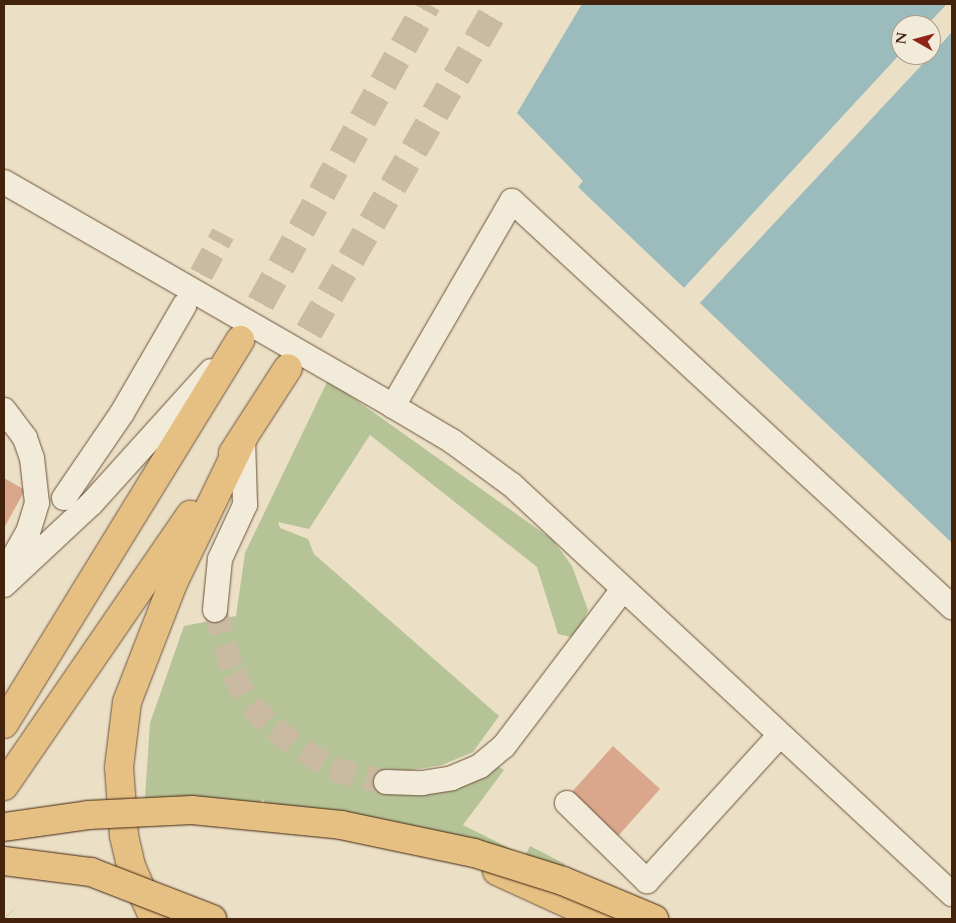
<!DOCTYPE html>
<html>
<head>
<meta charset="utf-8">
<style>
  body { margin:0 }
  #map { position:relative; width:956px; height:923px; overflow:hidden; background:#ebe0c6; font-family:Cardo,serif }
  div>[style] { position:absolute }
  .green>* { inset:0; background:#b5c397 }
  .water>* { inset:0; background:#9bbbbd }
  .pier>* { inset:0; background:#ebe0c6 }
  .building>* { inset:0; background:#daa68c }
  .minor-tunnel>* { height:24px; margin-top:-12px; transform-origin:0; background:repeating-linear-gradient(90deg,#c9baa1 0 24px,transparent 0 36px) }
  .highway-tunnel>* { height:28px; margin-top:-14px; transform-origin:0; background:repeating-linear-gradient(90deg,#c9baa1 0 28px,transparent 0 42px) }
  .roads { filter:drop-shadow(0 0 1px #6d523a) drop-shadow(0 0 1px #6d523a) }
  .minor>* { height:24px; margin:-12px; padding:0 12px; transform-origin:12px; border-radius:12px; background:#f2ebda }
  .highway>* { height:28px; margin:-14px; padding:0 14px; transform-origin:14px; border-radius:14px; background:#e6c083 }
  .bridges { filter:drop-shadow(0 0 1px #43230c) drop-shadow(0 0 1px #43230c) }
  .highway-bridge>* { height:28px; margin:-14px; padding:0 14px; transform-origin:14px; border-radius:14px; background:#e6c083 }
  span { translate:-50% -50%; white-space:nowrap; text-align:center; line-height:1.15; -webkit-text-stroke:4px #f2ebda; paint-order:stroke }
  .frame { position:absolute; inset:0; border:5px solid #43230c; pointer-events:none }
  .north { position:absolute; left:891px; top:15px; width:50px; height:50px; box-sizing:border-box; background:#f2ebda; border:1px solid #ac9b88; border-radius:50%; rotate:277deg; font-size:14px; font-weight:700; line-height:20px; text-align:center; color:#43230c }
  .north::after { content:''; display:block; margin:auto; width:18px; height:22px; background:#8f2418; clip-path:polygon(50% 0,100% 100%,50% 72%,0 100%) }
</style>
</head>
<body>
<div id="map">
  <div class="green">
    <div style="clip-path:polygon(328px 380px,553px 540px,572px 566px,588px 610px,576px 638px,558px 634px,537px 567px,370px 435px,309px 529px,278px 522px,280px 528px,308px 539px,314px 554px,499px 716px,473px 752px,442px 765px,407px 771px,385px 769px,382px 792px,497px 766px,504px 770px,463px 825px,525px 856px,530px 846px,565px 864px,560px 873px,266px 807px,263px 799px,258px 806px,145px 798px,150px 723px,184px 626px,236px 616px,245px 553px)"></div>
  </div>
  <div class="water">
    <div style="clip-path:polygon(evenodd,582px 4px,952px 4px,952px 543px,578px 187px,583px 181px,517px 113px,582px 4px,901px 25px,931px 25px,931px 55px,901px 55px,901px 25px)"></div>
  </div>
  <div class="pier">
    <div style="clip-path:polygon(947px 4px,952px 4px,952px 32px,931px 55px,931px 25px,927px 25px)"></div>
    <div style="clip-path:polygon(901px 53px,931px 55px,697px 306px,681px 291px)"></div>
  </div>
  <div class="building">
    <div style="clip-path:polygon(4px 478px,25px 490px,4px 528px)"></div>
    <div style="clip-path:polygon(613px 746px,660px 789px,618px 836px,571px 793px)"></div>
  </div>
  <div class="minor-tunnel">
    <div style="left:184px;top:306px;width:82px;rotate:-61.6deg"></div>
    <div style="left:215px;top:610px;width:66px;rotate:74.1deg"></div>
    <div style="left:233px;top:673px;width:37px;rotate:61deg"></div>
    <div style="left:251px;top:705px;width:33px;rotate:46deg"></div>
    <div style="left:274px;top:729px;width:70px;rotate:35.1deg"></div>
    <div style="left:331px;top:769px;width:57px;rotate:13.3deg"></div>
  </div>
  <div class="highway-tunnel">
    <div style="left:240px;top:340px;width:385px;rotate:-60.9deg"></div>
    <div style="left:288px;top:368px;width:420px;rotate:-60deg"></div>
    <div style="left:4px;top:918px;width:1px;rotate:45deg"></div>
  </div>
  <div class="roads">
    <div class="minor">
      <div style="left:4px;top:182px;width:449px;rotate:29.9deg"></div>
      <div style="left:393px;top:406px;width:69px;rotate:30.7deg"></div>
      <div style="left:452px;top:441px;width:74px;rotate:36.3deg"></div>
      <div style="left:512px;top:485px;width:601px;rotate:42.91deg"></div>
      <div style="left:393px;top:406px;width:237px;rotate:-59.9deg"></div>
      <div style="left:512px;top:201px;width:599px;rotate:42.7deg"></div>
      <div style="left:4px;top:410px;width:35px;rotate:53deg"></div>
      <div style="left:25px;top:438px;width:21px;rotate:71deg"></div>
      <div style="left:32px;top:458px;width:45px;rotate:83.7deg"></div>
      <div style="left:37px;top:503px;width:30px;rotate:107deg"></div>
      <div style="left:28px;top:532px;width:48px;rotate:119.7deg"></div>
      <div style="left:64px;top:498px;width:103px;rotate:-55.7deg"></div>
      <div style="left:122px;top:413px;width:124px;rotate:-59.9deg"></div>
      <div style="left:4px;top:585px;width:119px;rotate:-43deg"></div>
      <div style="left:91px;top:504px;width:179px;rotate:-47.9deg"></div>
      <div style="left:215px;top:610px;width:51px;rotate:-84.4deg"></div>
      <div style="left:220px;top:559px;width:60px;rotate:-65.2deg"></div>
      <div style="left:245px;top:505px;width:67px;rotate:-91.7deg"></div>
      <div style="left:386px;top:782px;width:36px;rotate:2deg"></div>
      <div style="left:422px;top:783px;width:30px;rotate:-9deg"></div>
      <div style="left:452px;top:778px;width:30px;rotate:-23deg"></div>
      <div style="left:480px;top:766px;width:31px;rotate:-40deg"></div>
      <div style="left:504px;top:746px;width:197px;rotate:-52.8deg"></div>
      <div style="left:567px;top:803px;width:112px;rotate:44.3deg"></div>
      <div style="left:647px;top:881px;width:197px;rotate:-47.7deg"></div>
    </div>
    <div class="highway">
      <div style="left:233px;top:453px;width:101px;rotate:-57.1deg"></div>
      <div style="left:4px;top:724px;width:451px;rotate:-58.4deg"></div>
      <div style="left:4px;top:786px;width:329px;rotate:-55.5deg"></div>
      <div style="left:497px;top:871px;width:115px;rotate:24.6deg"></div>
      <div style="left:154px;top:919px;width:58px;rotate:-113.5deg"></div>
      <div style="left:131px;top:866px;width:32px;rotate:-103deg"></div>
      <div style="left:124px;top:835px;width:68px;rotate:-94.2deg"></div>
      <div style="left:119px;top:767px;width:65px;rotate:-83deg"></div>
      <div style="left:127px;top:702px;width:130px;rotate:-68.8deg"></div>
      <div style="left:174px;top:581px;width:159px;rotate:-64.2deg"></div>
    </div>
  </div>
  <div class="bridges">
    <div class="highway-bridge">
      <div style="left:4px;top:827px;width:85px;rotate:-8.1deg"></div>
      <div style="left:88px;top:815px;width:104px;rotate:-2.8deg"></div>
      <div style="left:192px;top:810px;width:150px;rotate:5.7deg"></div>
      <div style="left:341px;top:825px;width:136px;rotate:11.9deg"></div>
      <div style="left:474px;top:853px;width:93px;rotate:17.5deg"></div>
      <div style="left:563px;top:881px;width:99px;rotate:22.7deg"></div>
      <div style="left:4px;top:861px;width:88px;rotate:7.2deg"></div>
      <div style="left:91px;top:872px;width:130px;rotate:21.2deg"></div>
    </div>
  </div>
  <div class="frame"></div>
  <div class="north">N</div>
</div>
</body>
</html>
